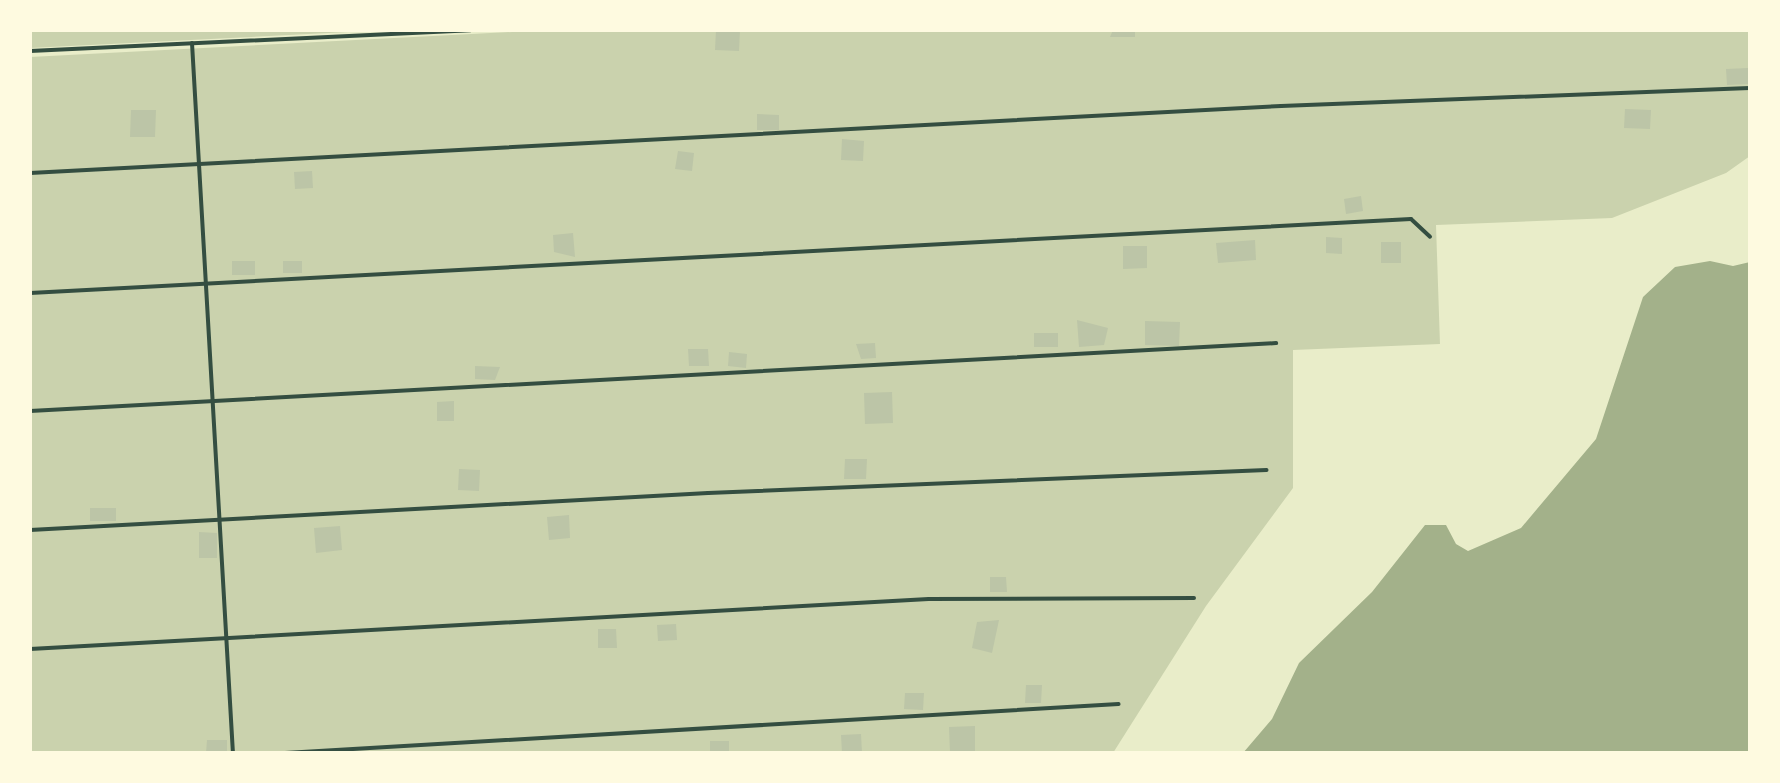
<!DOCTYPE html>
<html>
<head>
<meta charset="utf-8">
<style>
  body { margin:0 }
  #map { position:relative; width:1780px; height:783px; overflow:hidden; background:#e9edc9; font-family:"Work Sans",sans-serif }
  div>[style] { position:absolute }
  .green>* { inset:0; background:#cad2ad }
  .water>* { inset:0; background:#a3b18a }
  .building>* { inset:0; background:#bcc5a7 }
  .service>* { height:4px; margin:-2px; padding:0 2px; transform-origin:2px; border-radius:2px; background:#344e41 }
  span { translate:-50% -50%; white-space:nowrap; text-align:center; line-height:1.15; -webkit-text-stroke:6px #fefae0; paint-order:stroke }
  .frame { position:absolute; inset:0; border:32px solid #fefae0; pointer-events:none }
</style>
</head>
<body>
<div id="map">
  <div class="green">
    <div style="clip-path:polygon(30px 30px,388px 30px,30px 48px)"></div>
    <div style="clip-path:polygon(550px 30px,1750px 30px,1750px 156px,1726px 173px,1612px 218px,1436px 225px,1440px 344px,1293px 350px,1293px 488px,1206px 606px,1113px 753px,30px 753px,30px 57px)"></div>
  </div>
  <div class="water">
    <div style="clip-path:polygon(1710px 261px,1733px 266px,1750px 262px,1750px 753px,1243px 753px,1272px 719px,1299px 663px,1372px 592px,1425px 525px,1446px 525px,1456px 544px,1468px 551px,1521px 528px,1596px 439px,1643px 297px,1675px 267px)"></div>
  </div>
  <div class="building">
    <div style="clip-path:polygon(716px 30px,740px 30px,739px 51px,715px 50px)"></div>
    <div style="clip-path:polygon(1113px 30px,1135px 30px,1135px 37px,1110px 37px)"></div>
    <div style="clip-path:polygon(1748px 68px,1749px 84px,1727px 85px,1726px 69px)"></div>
    <div style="clip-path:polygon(1625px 109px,1651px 110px,1650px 129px,1624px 128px)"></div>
    <div style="clip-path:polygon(131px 110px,156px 110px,155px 137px,130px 137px)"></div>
    <div style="clip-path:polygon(757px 114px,779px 115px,779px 130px,757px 130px)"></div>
    <div style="clip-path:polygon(842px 139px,864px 141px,863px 161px,841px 160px)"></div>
    <div style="clip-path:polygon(678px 151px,694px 153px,692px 171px,675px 169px)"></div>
    <div style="clip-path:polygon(312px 171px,313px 188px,295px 189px,294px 172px)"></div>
    <div style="clip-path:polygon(1361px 196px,1363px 211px,1346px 214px,1344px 199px)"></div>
    <div style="clip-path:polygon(573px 233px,575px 257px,554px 252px,553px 235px)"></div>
    <div style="clip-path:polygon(1326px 237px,1342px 238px,1342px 254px,1326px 253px)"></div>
    <div style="clip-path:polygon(1255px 240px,1256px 260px,1218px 263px,1216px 243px)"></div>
    <div style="clip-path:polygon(1381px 242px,1401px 242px,1401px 263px,1381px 263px)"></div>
    <div style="clip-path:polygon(1123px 246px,1147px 246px,1147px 268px,1123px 269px)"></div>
    <div style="clip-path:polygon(232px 261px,255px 261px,255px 275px,232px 275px)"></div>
    <div style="clip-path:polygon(283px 261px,302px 261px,302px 273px,283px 273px)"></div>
    <div style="clip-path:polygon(1077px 320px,1108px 328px,1104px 345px,1079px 347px)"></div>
    <div style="clip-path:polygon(1145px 321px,1180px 322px,1179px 346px,1145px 345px)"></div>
    <div style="clip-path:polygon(1034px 333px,1058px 333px,1058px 347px,1034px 347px)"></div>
    <div style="clip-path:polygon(875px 343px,876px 358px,861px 359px,856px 344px)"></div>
    <div style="clip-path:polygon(688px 349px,708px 349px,709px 366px,689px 366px)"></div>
    <div style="clip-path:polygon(729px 352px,747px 354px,746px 368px,728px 366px)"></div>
    <div style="clip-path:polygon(475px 366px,500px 367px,495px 380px,475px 379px)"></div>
    <div style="clip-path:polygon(892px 392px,893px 423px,865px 424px,864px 393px)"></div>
    <div style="clip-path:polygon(454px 401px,454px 421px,437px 421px,437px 402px)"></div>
    <div style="clip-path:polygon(845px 459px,867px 459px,866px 479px,844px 479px)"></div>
    <div style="clip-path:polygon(459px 469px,480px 470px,479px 491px,458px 490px)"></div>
    <div style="clip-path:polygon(90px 508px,116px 508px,116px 521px,90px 521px)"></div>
    <div style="clip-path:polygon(569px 515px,570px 538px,549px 540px,547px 517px)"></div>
    <div style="clip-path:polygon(340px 526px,342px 550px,316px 553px,314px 528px)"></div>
    <div style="clip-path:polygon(199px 532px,217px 533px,217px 558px,199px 558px)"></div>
    <div style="clip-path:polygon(990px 577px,1006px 577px,1007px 592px,990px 592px)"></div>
    <div style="clip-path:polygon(999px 620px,992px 653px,972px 648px,977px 622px)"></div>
    <div style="clip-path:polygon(676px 624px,677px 640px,658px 641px,657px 625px)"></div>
    <div style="clip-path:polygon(598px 629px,616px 629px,617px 648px,598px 648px)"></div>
    <div style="clip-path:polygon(1026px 685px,1042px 685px,1041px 703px,1025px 703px)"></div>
    <div style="clip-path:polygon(905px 693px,924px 693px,923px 710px,904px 709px)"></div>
    <div style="clip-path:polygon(975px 726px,975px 753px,950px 753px,949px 727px)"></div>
    <div style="clip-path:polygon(861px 734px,862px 753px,842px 753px,841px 735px)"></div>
    <div style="clip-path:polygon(207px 740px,227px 740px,227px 753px,206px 753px)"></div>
    <div style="clip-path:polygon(710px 741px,729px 741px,729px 753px,710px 753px)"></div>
  </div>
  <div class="service">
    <div style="left:192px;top:43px;width:711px;rotate:86.7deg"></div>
    <div style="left:30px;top:51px;width:441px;rotate:-2.7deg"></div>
    <div style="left:30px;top:173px;width:1253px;rotate:-3.07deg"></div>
    <div style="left:1281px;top:106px;width:469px;rotate:-2.2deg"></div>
    <div style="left:30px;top:293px;width:1383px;rotate:-3.07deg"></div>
    <div style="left:1411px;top:219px;width:26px;rotate:43deg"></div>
    <div style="left:30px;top:411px;width:1248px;rotate:-3.12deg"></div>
    <div style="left:30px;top:530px;width:679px;rotate:-3.12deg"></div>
    <div style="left:708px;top:493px;width:559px;rotate:-2.36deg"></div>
    <div style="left:30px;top:649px;width:900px;rotate:-3.18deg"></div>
    <div style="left:929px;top:599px;width:265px;rotate:-0.2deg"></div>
    <div style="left:285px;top:753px;width:835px;rotate:-3.36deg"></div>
  </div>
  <div class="frame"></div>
</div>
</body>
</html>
